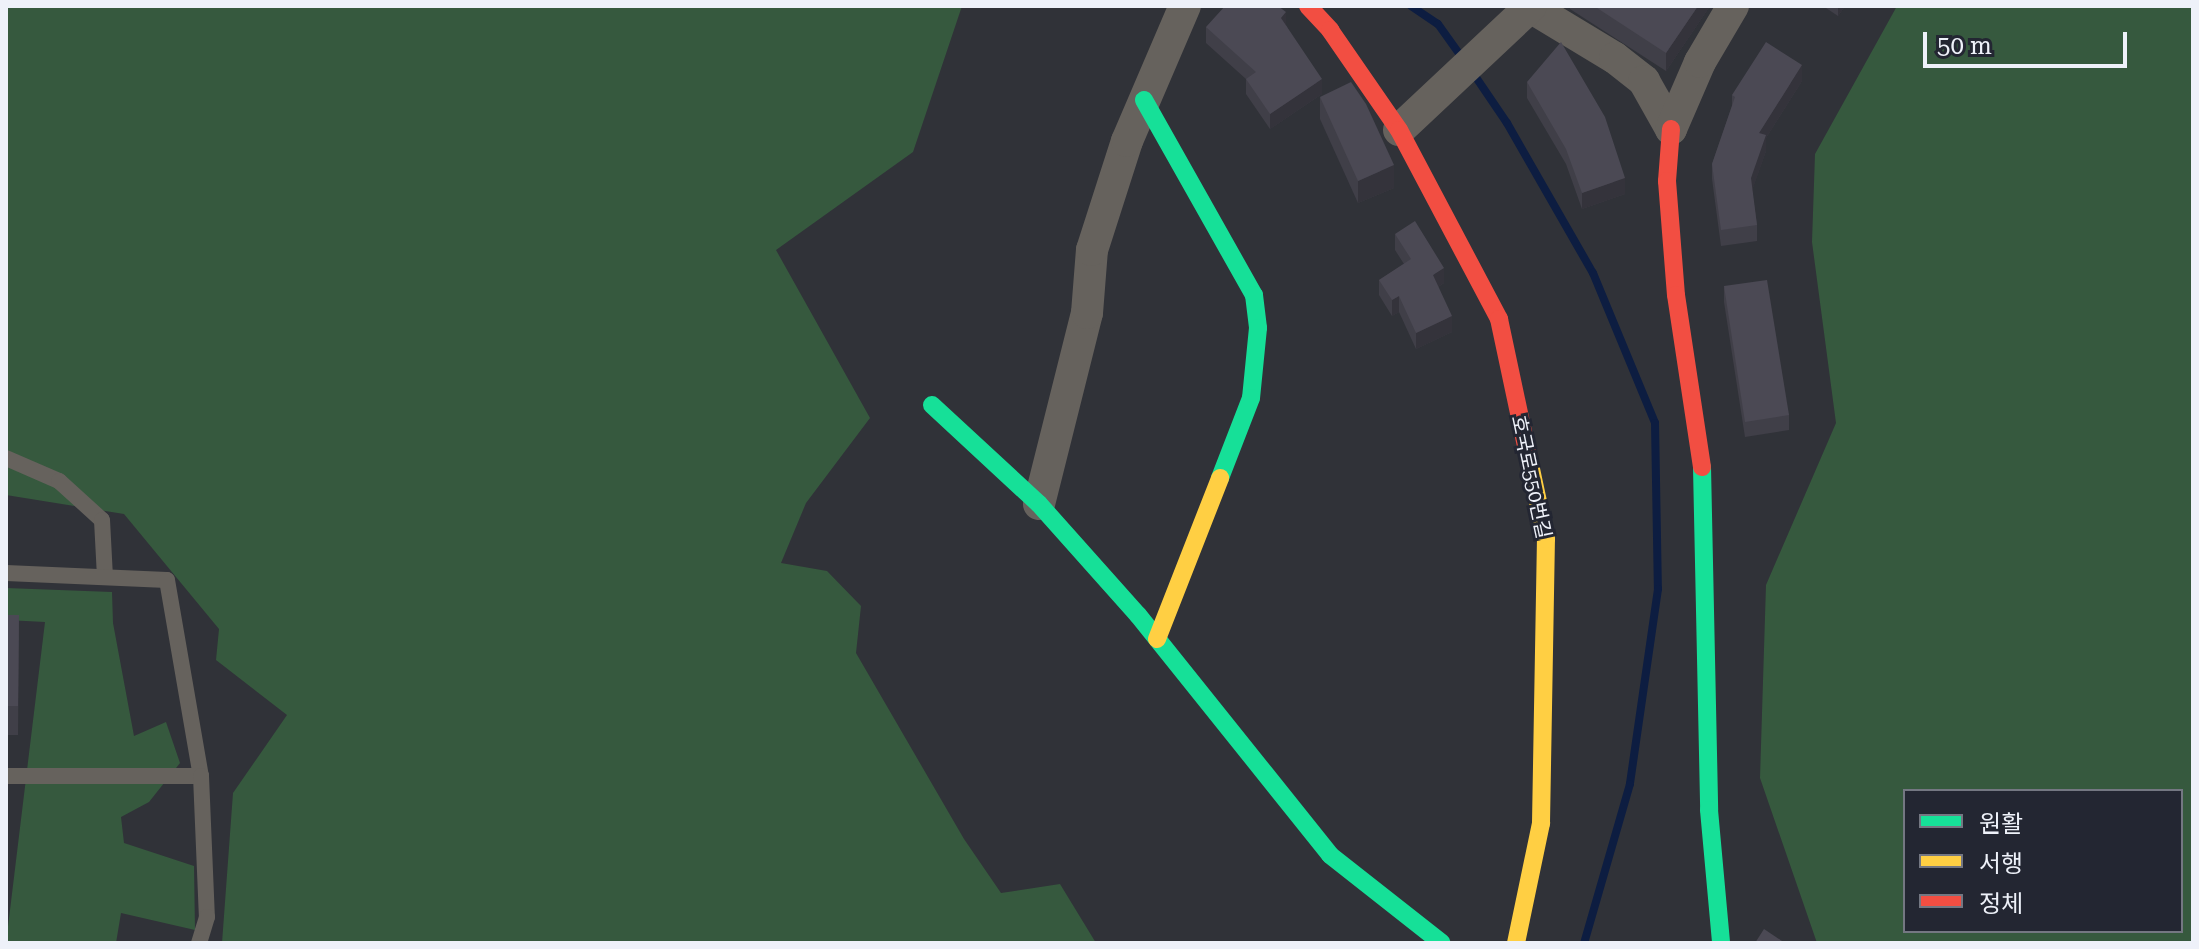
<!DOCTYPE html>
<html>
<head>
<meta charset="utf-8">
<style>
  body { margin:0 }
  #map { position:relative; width:2199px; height:949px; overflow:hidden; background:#303238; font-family:"Roboto Serif","Noto Sans KR",serif }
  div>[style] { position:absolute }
  .green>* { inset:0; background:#36593e }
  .stream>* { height:8px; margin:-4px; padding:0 4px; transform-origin:4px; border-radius:4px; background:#0d1d41 }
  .lane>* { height:16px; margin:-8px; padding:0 8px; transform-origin:8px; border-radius:8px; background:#66625d }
  .street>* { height:32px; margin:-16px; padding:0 16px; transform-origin:16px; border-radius:16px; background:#66625d }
  .fast>* { height:18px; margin:-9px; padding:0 9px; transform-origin:9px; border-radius:9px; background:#16e098 }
  .slow>* { height:18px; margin:-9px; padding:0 9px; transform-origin:9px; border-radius:9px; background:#ffcf43 }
  .jam>* { height:18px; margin:-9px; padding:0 9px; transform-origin:9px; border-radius:9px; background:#f24e42 }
  .wall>* { inset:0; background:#403f48 }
  .shaded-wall>* { inset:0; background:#34333b }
  .building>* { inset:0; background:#4b4954 }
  span { translate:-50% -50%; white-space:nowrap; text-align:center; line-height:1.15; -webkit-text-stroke:6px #232632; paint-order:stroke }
  .street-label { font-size:20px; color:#eef1f9 }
  .frame { position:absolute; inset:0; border:8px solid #eef1f9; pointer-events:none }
  .legend { position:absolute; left:1903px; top:789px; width:280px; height:144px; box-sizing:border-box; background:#232632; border:2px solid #747782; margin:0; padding:10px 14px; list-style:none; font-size:24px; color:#eef1f9 }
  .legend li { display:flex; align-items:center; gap:16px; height:40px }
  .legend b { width:40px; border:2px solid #747782 }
  .scale { position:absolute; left:1923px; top:32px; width:204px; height:36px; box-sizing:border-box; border:4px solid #eef1f9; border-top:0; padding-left:10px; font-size:24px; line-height:28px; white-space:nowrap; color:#eef1f9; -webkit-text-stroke:6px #232632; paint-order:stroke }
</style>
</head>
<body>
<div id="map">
  <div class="green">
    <div style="clip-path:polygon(6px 6px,962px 6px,913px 152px,776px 250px,870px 418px,806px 503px,781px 563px,827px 571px,861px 606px,856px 653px,964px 839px,1001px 893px,1060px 884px,1096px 943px,222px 943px,233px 793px,287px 715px,216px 660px,219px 629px,124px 514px,6px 495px)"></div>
    <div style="clip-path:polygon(evenodd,1897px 6px,2193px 6px,2193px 943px,1817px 943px,1760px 778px,1766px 585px,1836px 423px,1812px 242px,1815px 154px,1897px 6px,1905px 791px,2181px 791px,2181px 931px,1905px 931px,1905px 791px)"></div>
    <div style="clip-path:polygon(6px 588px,112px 592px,113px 623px,134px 736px,166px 722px,180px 763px,149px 802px,121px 817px,124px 843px,194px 866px,195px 930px,121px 913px,116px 943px,6px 943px,45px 622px,6px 620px)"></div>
  </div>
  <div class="stream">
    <div style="left:1411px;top:6px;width:32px;rotate:34deg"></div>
    <div style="left:1438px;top:24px;width:43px;rotate:54.5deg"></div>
    <div style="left:1471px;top:70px;width:64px;rotate:55.8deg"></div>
    <div style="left:1507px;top:123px;width:173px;rotate:60.2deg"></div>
    <div style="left:1593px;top:273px;width:162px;rotate:67.5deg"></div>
    <div style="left:1655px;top:423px;width:166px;rotate:89deg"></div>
    <div style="left:1658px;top:589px;width:197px;rotate:98.2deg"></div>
    <div style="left:1630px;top:784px;width:166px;rotate:106.1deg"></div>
  </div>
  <div class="lane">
    <div style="left:6px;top:458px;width:58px;rotate:23.5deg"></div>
    <div style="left:59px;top:481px;width:58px;rotate:42.2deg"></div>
    <div style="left:102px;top:520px;width:57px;rotate:87deg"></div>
    <div style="left:6px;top:573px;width:161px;rotate:2.5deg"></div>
    <div style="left:167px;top:580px;width:199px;rotate:80.2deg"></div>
    <div style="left:6px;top:776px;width:195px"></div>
    <div style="left:201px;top:776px;width:141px;rotate:87.6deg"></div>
    <div style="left:207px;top:917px;width:27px;rotate:107deg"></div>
  </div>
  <div class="street">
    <div style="left:1529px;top:6px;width:100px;rotate:31.2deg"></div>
    <div style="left:1615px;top:58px;width:37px;rotate:38deg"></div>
    <div style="left:1644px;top:81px;width:55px;rotate:60.6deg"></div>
    <div style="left:1671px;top:129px;width:73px;rotate:-66.6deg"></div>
    <div style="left:1700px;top:62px;width:65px;rotate:-59.5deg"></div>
    <div style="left:1399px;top:130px;width:181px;rotate:-43.2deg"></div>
    <div style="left:1039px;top:504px;width:197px;rotate:-75.9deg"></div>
    <div style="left:1087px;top:313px;width:63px;rotate:-85.5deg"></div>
    <div style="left:1092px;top:250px;width:114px;rotate:-72.2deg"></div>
    <div style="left:1127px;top:141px;width:147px;rotate:-66.8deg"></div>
  </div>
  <div class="fast">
    <div style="left:1144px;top:100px;width:224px;rotate:60.6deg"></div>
    <div style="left:1254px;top:295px;width:33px;rotate:83deg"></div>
    <div style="left:1258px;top:328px;width:70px;rotate:95.7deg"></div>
    <div style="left:1251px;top:398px;width:86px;rotate:111.2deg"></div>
    <div style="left:932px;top:405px;width:146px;rotate:42.8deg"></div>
    <div style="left:1039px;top:504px;width:149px;rotate:48.3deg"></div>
    <div style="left:1138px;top:615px;width:307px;rotate:51.3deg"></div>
    <div style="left:1330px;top:855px;width:142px;rotate:38.2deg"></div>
    <div style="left:1702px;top:467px;width:343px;rotate:88.8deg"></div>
    <div style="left:1709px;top:810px;width:134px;rotate:84.8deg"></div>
  </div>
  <div class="slow">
    <div style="left:1157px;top:639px;width:173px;rotate:-68.6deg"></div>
    <div style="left:1516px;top:943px;width:123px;rotate:-78.2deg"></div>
    <div style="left:1541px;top:823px;width:284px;rotate:-89deg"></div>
    <div style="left:1546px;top:539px;width:86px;rotate:-102.1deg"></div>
  </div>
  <div class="jam">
    <div style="left:1308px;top:6px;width:33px;rotate:47deg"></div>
    <div style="left:1330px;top:30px;width:121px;rotate:55.4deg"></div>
    <div style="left:1399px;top:130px;width:214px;rotate:62.1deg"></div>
    <div style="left:1499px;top:319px;width:139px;rotate:78deg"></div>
    <div style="left:1671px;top:129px;width:52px;rotate:94.4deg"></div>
    <div style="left:1667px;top:181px;width:114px;rotate:85.5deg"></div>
    <div style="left:1676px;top:295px;width:174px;rotate:81.4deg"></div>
  </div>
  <div class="wall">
    <div style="clip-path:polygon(1570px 6px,1710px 6px,1666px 71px,1570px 9px)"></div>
    <div style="clip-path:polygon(1823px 6px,1845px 6px,1838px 16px)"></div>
    <div style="clip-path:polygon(1286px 25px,1322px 94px,1270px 129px,1246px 94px,1246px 79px,1206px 43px,1206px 27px)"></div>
    <div style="clip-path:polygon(1802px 81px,1766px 138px,1766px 151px,1752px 190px,1757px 225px,1757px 241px,1721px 246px,1712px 179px,1712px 164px,1732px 106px,1732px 95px)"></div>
    <div style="clip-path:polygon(1527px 82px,1625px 194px,1582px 209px,1566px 164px,1527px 98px)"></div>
    <div style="clip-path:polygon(1320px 97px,1394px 188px,1358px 203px,1320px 119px)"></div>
    <div style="clip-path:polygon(1395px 234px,1444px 283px,1438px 287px,1452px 332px,1416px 349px,1399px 312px,1392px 316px,1379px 295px,1379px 280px,1404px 264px,1395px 250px)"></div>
    <div style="clip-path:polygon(1724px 286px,1789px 415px,1789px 430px,1745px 437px,1724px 302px)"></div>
    <div style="clip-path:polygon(6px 615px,19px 615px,18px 735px,6px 735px)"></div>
  </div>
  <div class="shaded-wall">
    <div style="clip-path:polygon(1698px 6px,1710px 6px,1666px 71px,1666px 53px)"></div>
    <div style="clip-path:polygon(1838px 6px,1845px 6px,1838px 16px)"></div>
    <div style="clip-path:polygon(1286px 12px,1286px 28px,1281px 18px)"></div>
    <div style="clip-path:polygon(1802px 65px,1802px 81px,1766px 138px,1766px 151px,1751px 194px,1751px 178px,1759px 133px)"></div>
    <div style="clip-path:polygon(1322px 79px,1322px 94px,1270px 129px,1270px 114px)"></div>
    <div style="clip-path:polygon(1394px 165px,1394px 188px,1358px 203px,1358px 181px)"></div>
    <div style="clip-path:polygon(1625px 178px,1625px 194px,1582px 209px,1582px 193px)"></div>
    <div style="clip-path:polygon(1444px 268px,1444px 283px,1433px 290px,1433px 275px)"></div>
    <div style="clip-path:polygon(1399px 296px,1399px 312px,1392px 316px,1392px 300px)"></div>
    <div style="clip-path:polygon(1452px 316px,1452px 332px,1416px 349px,1416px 333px)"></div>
  </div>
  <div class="building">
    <div style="clip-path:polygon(1225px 6px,1278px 6px,1286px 12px,1281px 18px,1322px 79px,1270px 114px,1246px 79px,1256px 72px,1206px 27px)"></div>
    <div style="clip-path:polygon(1594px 6px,1698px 6px,1666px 53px)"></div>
    <div style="clip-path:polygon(1561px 42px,1605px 117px,1625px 178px,1582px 193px,1566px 149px,1527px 82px)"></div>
    <div style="clip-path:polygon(1766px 42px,1802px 65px,1759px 133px,1766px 135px,1751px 178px,1757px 225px,1721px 230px,1712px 164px,1735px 97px,1732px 95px)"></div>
    <div style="clip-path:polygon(1351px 82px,1366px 104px,1394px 165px,1358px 181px,1320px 97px)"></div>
    <div style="clip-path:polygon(1415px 221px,1444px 268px,1433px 275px,1452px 316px,1416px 333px,1399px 296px,1392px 300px,1379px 280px,1411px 259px,1395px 234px)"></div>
    <div style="clip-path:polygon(1767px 280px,1789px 415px,1745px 422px,1724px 286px)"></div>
    <div style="clip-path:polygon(6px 615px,19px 615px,18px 706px,6px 706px)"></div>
    <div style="clip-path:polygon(1764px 929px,1785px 943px,1755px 943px)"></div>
  </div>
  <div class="street-label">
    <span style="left:1531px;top:477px;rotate:78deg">호국로550번길</span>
  </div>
  <div class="frame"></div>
  <ul class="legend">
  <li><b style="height:10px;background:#16e098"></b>원활</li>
  <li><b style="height:10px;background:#ffcf43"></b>서행</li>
  <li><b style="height:10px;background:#f24e42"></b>정체</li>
  </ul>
  <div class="scale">50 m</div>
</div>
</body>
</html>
